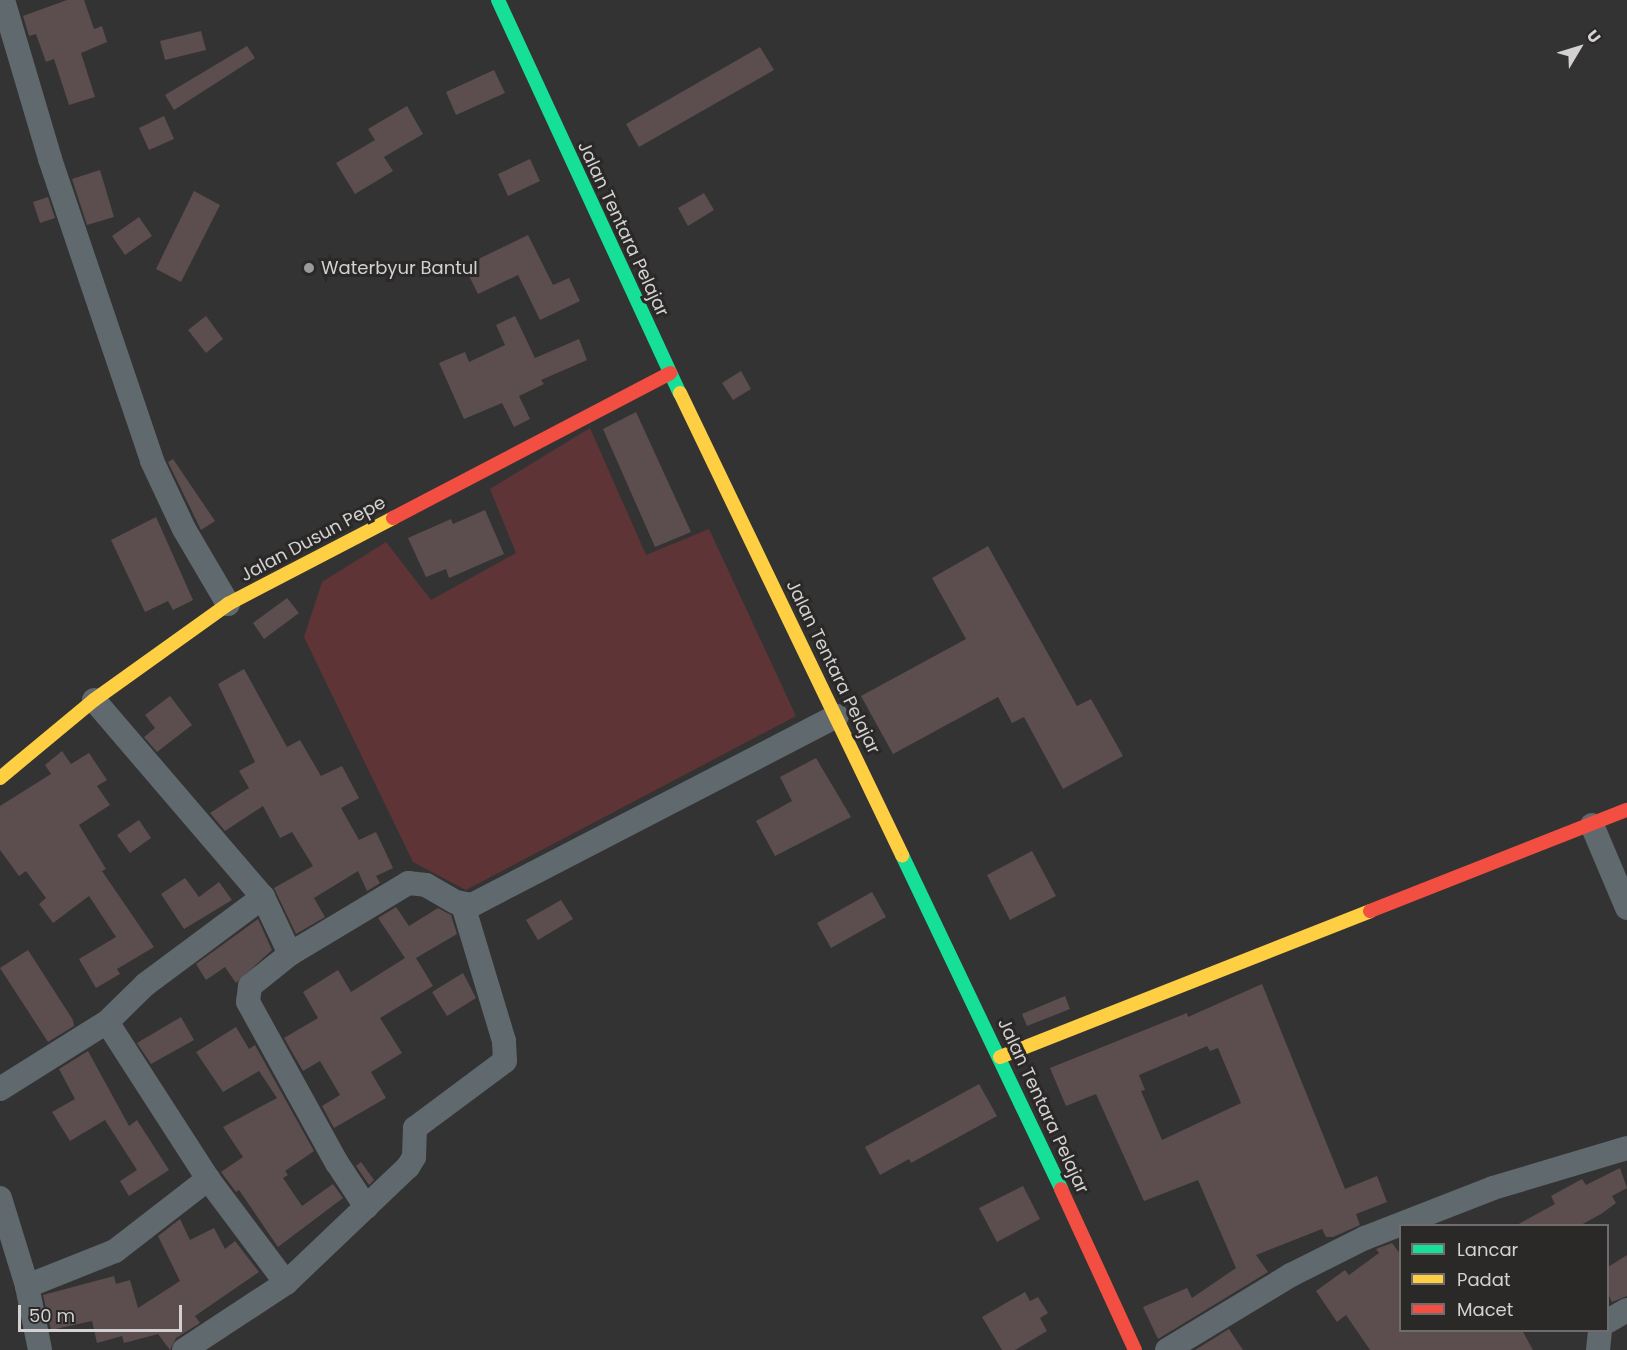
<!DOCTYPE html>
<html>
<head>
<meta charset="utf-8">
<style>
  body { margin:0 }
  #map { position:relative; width:1627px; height:1350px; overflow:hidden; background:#343333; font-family:Poppins,sans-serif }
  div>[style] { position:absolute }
  .green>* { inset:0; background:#5f3436 }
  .building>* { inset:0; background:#5c4d4e }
  .street>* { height:24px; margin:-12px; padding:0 12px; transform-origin:12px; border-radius:12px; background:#60696e }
  .fast>* { height:14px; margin:-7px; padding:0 7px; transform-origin:7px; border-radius:7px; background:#16e098 }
  .slow>* { height:14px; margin:-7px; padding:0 7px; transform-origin:7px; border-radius:7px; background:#ffcf43 }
  .jam>* { height:14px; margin:-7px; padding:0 7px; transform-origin:7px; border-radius:7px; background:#f24e42 }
  .dots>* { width:16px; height:16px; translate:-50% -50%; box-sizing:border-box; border:3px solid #2b2828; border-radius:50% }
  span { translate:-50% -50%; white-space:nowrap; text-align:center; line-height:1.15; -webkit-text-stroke:6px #2b2828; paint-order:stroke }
  .street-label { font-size:18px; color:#d3d1d1 }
  .poi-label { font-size:18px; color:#d3d1d1 }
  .left { translate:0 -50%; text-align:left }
  .legend { position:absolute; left:1399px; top:1224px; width:210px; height:108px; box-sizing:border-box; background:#2b2828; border:2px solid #6e6c6c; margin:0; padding:8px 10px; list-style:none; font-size:18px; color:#d3d1d1 }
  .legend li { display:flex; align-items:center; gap:12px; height:30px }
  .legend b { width:30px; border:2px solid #6e6c6c }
  .north { position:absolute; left:1549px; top:18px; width:60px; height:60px; -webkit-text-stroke:4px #2b2828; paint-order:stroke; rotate:52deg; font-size:16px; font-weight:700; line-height:24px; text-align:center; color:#d3d1d1 }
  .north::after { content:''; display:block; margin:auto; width:21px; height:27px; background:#d3d1d1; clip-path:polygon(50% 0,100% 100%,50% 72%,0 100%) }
  .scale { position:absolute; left:18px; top:1305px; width:164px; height:27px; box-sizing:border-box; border:3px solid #d3d1d1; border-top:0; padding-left:8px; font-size:18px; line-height:21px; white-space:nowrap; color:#d3d1d1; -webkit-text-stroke:4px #2b2828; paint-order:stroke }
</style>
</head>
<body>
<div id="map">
  <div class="green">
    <div style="clip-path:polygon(590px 428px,646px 555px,709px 529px,796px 716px,466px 890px,413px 862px,304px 637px,322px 582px,386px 542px,431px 600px,516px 553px,490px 489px)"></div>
  </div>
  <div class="building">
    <div style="clip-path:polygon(67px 0,84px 0,94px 29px,102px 26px,107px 42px,81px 53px,95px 97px,69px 105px,54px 59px,46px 62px,36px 34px,29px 36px,23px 16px)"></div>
    <div style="clip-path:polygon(201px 31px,206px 50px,165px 60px,160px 41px)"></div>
    <div style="clip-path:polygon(247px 46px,255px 58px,174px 110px,165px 95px)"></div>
    <div style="clip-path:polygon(760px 47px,774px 70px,639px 147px,626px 124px)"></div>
    <div style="clip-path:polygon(494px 70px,505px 93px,456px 115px,446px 92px)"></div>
    <div style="clip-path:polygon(407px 106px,423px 134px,384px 157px,393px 171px,355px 194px,336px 163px,375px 140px,368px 129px)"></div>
    <div style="clip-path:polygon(164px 116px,174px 139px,149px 150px,139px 128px)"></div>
    <div style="clip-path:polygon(530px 159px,540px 181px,508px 196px,498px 174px)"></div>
    <div style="clip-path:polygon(100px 170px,114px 217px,87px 225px,72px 179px)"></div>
    <div style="clip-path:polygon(194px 191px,220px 205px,181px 282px,156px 269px)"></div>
    <div style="clip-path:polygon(704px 193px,714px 210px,688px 226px,678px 208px)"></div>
    <div style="clip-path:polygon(48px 197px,55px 218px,40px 223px,33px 202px)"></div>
    <div style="clip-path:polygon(139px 217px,152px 236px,125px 255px,112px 236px)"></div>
    <div style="clip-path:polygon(528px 235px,553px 285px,569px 278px,580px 301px,540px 320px,518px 275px,478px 294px,464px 266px)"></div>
    <div style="clip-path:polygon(206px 316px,223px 339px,206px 353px,188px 330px)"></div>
    <div style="clip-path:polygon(515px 316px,535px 358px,579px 339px,587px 360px,541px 380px,544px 384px,519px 396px,530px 419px,514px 427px,502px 403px,464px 419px,439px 363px,465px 352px,469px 362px,505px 345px,496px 325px)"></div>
    <div style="clip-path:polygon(741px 371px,751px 389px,733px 400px,722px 383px)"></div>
    <div style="clip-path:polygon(636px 412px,691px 532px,655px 547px,603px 429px)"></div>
    <div style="clip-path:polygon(173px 459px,215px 521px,201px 530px,168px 462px)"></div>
    <div style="clip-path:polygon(485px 510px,504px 554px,449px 578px,446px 569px,426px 577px,408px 538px,451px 519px,453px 524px)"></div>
    <div style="clip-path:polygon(156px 517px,193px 600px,173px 610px,168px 601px,145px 612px,111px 540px)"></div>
    <div style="clip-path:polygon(988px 546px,1077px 706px,1091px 699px,1123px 756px,1063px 789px,1024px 717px,1012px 723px,998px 697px,893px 754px,861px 696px,966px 639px,932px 578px)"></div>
    <div style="clip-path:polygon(287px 598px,299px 613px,264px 639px,253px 623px)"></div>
    <div style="clip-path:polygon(244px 669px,287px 747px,300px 740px,321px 776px,342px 766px,359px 798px,341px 808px,359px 840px,376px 832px,393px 868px,376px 876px,380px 883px,367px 891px,358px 871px,314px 898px,325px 917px,296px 934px,274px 888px,313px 866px,292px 832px,280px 838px,263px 806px,225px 831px,210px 813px,249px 788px,239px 771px,255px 762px,218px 684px)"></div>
    <div style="clip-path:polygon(170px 696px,192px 725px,157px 752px,144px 737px,155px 728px,145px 715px)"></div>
    <div style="clip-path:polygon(62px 751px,71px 764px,89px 753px,107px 780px,97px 786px,110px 805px,79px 825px,106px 869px,102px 871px,154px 947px,117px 969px,120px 974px,96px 988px,79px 959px,116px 937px,89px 896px,53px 923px,39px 904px,46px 898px,26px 871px,19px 876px,0 850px,0 806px,51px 774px,45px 765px)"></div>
    <div style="clip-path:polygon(816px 758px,851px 817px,775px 856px,756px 821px,792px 801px,780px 777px)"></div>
    <div style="clip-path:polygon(139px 820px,151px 838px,130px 853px,117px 835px)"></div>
    <div style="clip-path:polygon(1032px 851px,1056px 896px,1010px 920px,987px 875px)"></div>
    <div style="clip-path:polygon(185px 878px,199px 897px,219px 882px,232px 900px,184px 929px,161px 894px)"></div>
    <div style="clip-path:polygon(872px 892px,886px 917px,831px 948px,817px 923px)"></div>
    <div style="clip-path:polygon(561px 900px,573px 919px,538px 940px,526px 920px)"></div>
    <div style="clip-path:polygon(396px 907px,409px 926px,438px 908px,451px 915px,457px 934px,416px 958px,433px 986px,380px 1018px,402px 1053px,371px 1072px,386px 1098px,334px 1128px,322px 1106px,340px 1095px,320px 1061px,303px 1071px,284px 1038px,318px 1018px,303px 992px,338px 970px,351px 992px,405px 958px,378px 918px)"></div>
    <div style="clip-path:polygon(258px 919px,272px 950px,236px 983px,225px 967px,206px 980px,196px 964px)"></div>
    <div style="clip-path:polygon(28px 950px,73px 1020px,74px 1026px,48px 1042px,0 968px)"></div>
    <div style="clip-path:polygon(463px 973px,476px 998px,447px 1016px,432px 992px)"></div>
    <div style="clip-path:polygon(evenodd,1262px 984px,1345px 1189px,1377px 1176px,1387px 1202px,1356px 1214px,1360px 1225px,1333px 1237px,1326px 1237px,1322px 1229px,1256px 1255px,1268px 1272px,1158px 1339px,1143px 1307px,1187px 1288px,1192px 1298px,1236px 1268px,1198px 1180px,1144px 1201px,1096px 1094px,1066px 1106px,1050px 1068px,1187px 1013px,1188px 1017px,1262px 984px,1207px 1046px,1210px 1051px,1218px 1048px,1241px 1103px,1162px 1140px,1141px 1091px,1145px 1090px,1139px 1075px,1207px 1046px)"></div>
    <div style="clip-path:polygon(1065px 996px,1070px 1009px,1027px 1026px,1022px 1014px)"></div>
    <div style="clip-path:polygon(181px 1017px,194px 1040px,151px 1064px,137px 1043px)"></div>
    <div style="clip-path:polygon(236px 1027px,249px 1049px,255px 1045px,314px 1151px,285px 1171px,288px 1175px,283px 1178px,302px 1206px,333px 1184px,343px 1198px,278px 1247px,239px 1190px,236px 1192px,221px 1172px,243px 1157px,223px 1127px,277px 1098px,259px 1071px,223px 1092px,196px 1052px)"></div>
    <div style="clip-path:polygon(88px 1051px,129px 1126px,137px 1120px,169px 1170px,129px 1196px,120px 1181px,137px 1170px,105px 1120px,70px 1141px,52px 1112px,75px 1099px,59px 1069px)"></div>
    <div style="clip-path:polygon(979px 1084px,997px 1116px,911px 1163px,909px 1159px,880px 1175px,865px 1147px)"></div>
    <div style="clip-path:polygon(361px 1162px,374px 1180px,369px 1185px,356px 1166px)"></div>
    <div style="clip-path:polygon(1620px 1168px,1627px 1188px,1612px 1196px,1616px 1203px,1601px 1214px,1579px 1226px,1515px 1226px,1555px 1204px,1551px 1196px,1582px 1179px,1586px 1185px)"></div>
    <div style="clip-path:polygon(1023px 1186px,1040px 1219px,997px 1242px,979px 1208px)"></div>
    <div style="clip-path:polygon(180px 1219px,190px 1240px,214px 1228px,225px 1249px,235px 1241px,259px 1272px,195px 1316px,200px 1323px,176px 1338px,170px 1350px,158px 1334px,124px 1343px,122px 1336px,97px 1343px,92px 1321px,51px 1330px,43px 1295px,114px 1276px,116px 1284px,130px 1280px,138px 1308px,180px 1281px,158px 1236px)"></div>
    <div style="clip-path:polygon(1392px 1243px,1401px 1255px,1401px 1330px,1522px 1330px,1533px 1350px,1370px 1350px,1346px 1315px,1337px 1322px,1316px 1291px,1345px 1270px,1349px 1275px,1379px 1253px,1376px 1249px)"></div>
    <div style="clip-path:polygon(1627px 1255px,1627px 1296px,1612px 1302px,1608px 1294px,1608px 1267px)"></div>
    <div style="clip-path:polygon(1025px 1292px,1030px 1301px,1038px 1297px,1048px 1313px,1040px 1318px,1047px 1331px,1015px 1350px,1002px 1350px,982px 1317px)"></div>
    <div style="clip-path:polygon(1229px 1329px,1243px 1350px,1195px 1350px)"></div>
  </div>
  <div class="street">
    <div style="left:3px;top:0;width:166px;rotate:73.5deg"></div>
    <div style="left:50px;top:159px;width:319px;rotate:71.3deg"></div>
    <div style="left:152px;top:461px;width:75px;rotate:64.8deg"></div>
    <div style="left:184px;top:529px;width:87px;rotate:59.6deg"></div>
    <div style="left:94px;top:700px;width:260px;rotate:49.4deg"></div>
    <div style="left:263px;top:897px;width:63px;rotate:64.7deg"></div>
    <div style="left:290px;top:954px;width:51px;rotate:141.3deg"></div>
    <div style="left:250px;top:986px;width:16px;rotate:97deg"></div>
    <div style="left:248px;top:1002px;width:184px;rotate:61.1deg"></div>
    <div style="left:337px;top:1163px;width:53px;rotate:56.6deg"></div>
    <div style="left:1592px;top:825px;width:90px;rotate:67.1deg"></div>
    <div style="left:290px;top:954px;width:138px;rotate:-31deg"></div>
    <div style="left:408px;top:883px;width:18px;rotate:6deg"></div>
    <div style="left:426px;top:885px;width:34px;rotate:30deg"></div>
    <div style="left:456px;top:902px;width:16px;rotate:11deg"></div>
    <div style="left:472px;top:905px;width:411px;rotate:-27.4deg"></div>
    <div style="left:107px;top:1022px;width:187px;rotate:57.2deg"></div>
    <div style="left:208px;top:1179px;width:130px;rotate:53.1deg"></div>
    <div style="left:0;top:1089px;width:126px;rotate:-32.1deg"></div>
    <div style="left:107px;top:1022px;width:54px;rotate:-44.3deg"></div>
    <div style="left:146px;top:984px;width:146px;rotate:-36.6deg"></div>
    <div style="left:0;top:1198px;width:92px;rotate:72.9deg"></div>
    <div style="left:27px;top:1286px;width:65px;rotate:78.5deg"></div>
    <div style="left:27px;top:1286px;width:95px;rotate:-21.7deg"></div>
    <div style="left:115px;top:1251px;width:118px;rotate:-37.7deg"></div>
    <div style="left:1608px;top:1321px;width:22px;rotate:-30deg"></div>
    <div style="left:184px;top:1350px;width:122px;rotate:-33.3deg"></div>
    <div style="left:286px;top:1283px;width:168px;rotate:-43.6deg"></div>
    <div style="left:408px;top:1167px;width:12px;rotate:-59deg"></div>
    <div style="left:414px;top:1157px;width:29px;rotate:-88deg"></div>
    <div style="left:415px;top:1128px;width:112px;rotate:-36.7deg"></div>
    <div style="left:505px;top:1061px;width:20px;rotate:-93deg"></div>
    <div style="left:504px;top:1041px;width:142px;rotate:-106.8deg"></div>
    <div style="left:1167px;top:1350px;width:145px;rotate:-31.2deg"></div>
    <div style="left:1291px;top:1275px;width:83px;rotate:-26.6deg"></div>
    <div style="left:1365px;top:1238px;width:137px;rotate:-21.3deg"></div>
    <div style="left:1493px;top:1188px;width:140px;rotate:-16.6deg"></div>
    <div style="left:1598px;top:1350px;width:20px;rotate:-84deg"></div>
  </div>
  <div class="fast">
    <div style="left:498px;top:0;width:433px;rotate:65.2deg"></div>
    <div style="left:902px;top:855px;width:370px;rotate:64.5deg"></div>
  </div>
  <div class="slow">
    <div style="left:680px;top:393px;width:513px;rotate:64.33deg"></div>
    <div style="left:0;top:778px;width:122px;rotate:-39.7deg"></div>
    <div style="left:94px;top:700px;width:165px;rotate:-35.6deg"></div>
    <div style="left:228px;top:604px;width:186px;rotate:-27.5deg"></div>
    <div style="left:1000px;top:1057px;width:398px;rotate:-21.5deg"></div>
  </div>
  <div class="jam">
    <div style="left:393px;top:518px;width:313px;rotate:-27.6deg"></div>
    <div style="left:1370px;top:911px;width:276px;rotate:-21.5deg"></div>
    <div style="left:1061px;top:1189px;width:177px;rotate:65.3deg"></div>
  </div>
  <div class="dots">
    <div style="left:309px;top:268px;background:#9b9a9a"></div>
  </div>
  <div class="street-label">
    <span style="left:623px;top:229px;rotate:65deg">Jalan Tentara Pelajar</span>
    <span style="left:313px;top:539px;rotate:-28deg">Jalan Dusun Pepe</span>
    <span style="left:833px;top:667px;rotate:64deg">Jalan Tentara Pelajar</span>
    <span style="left:1043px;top:1106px;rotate:65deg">Jalan Tentara Pelajar</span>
  </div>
  <div class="poi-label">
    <span class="left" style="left:321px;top:268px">Waterbyur Bantul</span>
  </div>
  <ul class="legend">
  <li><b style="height:8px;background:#16e098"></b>Lancar</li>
  <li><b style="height:8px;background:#ffcf43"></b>Padat</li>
  <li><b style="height:8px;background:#f24e42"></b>Macet</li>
  </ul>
  <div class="north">U</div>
  <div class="scale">50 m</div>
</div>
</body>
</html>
